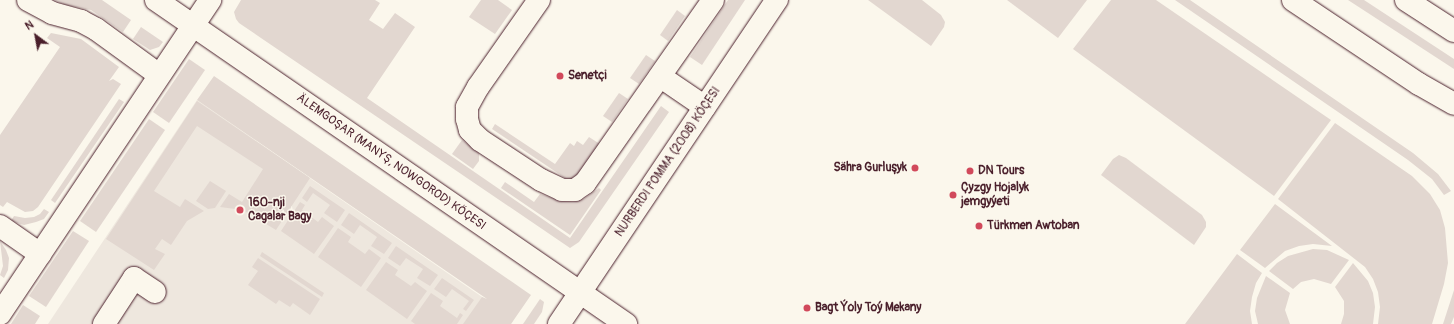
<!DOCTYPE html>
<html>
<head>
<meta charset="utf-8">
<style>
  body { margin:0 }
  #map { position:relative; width:1454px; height:324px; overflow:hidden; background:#fbf7ec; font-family:Pangolin,sans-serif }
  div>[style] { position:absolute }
  .built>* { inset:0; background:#eee7de }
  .green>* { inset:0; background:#e2d7d0 }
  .roads { filter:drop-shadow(0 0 1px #4a1f2b) drop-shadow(0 0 1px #4a1f2b) }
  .minor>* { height:22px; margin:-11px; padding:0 11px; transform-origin:11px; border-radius:11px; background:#fbf7ec }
  .major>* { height:22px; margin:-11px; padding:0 11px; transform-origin:11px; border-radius:11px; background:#fbf7ec }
  .dots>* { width:11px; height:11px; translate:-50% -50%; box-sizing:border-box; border:2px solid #fbf7ec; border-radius:50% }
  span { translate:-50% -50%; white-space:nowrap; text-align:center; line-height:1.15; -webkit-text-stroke:3px #fbf7ec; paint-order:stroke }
  .poi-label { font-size:12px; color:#4a1f2b; font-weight:700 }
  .left { translate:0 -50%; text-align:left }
  .right { translate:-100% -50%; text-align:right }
  .street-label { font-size:12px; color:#4a1f2b }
  .north { position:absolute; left:16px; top:16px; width:40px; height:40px; -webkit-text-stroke:3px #fbf7ec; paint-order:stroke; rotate:328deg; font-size:11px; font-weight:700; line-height:16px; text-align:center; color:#4a1f2b }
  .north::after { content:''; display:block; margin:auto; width:14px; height:18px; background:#4a1f2b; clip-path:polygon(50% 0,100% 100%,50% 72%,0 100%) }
</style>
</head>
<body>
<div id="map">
  <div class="built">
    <div style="clip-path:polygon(197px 100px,514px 319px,511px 324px,48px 324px)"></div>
  </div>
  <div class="green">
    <div style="clip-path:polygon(54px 0,102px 0,131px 20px,123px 32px,91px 10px,66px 5px)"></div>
    <div style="clip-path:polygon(241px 0,375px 0,380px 3px,369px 20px,383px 29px,395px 13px,415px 27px,367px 98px,570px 238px,661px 106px,669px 112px,579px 242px,570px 248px,239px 23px,236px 19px,234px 12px)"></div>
    <div style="clip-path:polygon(481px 0,498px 0,512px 10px,495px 34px,469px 17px)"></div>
    <div style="clip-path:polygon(728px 0,745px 0,702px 65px,690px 57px)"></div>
    <div style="clip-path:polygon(868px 0,922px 0,941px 15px,945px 22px,944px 27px,931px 46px)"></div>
    <div style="clip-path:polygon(1007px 0,1087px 0,1058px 38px)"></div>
    <div style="clip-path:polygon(1111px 0,1156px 0,1331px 120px,1274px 196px,1073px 49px)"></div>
    <div style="clip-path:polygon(1175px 0,1190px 0,1413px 153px,1438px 174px,1451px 191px,1444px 195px,1432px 179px,1408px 160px)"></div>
    <div style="clip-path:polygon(1348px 0,1364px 0,1454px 59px,1454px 69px)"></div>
    <div style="clip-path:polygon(677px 10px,685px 16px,668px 41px,660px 35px)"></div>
    <div style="clip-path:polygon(141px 27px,163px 42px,159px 47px,150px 50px,133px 39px)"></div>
    <div style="clip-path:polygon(51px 33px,81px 39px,119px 67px,109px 81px,113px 79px,121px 84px,38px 207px,33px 211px,25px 212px,7px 202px,3px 207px,0 205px,0 135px,60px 47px,47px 38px)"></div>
    <div style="clip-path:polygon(646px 55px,655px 61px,639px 84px,630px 78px)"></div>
    <div style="clip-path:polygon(189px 59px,205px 70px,169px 123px,153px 112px)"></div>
    <div style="clip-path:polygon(214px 76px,531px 295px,511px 324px,463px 324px,482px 297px,487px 299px,197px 100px)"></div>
    <div style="clip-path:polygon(619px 93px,628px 99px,612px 122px,603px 116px)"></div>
    <div style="clip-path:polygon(119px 99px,124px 102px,55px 203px,51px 200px)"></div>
    <div style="clip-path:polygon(197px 101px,310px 178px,276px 230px,243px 210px,220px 207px,229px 194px,242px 202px,263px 169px,197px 126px,154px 191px,180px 207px,185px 199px,204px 211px,187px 221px,171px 245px,162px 239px,155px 249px,165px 254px,154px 270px,106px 239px)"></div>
    <div style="clip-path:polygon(149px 119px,165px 130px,96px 232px,80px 221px)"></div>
    <div style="clip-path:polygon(1335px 123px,1412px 176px,1430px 194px,1440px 210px,1445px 228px,1448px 263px,1444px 284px,1432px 324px,1378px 324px,1380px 307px,1378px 292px,1373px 279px,1365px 267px,1278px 199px)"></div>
    <div style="clip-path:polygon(495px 124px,555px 164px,570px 143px,574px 146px,577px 141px,583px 145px,589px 137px,603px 146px,579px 178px,568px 180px,492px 129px)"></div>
    <div style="clip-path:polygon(462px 140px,479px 153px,479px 161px,473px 169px,452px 154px)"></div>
    <div style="clip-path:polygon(1119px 155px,1126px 158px,1202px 215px,1206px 222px,1206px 227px,1194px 245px,1101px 175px,1113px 159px)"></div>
    <div style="clip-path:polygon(210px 181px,226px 191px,215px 208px,208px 209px,196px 201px)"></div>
    <div style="clip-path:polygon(505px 182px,534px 202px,540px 194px,561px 201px,573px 202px,584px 199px,599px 188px,601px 190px,570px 235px,501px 188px)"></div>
    <div style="clip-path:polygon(310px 186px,345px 210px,337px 222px,324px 213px,330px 205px,313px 193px,307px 202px,302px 198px)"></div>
    <div style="clip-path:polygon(300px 202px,305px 205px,302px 210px,318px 222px,322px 217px,334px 226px,314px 254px,281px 231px)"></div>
    <div style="clip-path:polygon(1275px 204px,1332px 246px,1313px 244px,1299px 246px,1285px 251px,1265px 268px,1240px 250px)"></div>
    <div style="clip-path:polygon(44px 209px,49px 212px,44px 219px,36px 222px,24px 225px,11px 221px,14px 216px,25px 218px,34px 217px,40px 214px)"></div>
    <div style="clip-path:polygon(349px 213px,392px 243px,384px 254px,371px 246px,377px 237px,360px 225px,354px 234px,341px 225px)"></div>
    <div style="clip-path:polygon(338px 228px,351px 237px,348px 242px,365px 254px,369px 249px,381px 258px,361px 287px,318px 257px)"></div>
    <div style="clip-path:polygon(73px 231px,89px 241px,46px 307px,29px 296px)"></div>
    <div style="clip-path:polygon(0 241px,6px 250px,9px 258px,8px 270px,4px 278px,0 275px,3px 266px)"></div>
    <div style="clip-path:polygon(396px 246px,438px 275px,430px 286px,417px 278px,423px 269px,406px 258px,400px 266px,388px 258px)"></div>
    <div style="clip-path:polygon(1313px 249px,1327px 250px,1349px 260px,1331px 284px,1314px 279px,1301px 282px,1293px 289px,1269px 271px,1277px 263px,1288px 256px)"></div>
    <div style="clip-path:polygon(262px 252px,324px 293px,322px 297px,260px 256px)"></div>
    <div style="clip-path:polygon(1237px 254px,1262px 273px,1256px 283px,1252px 297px,1250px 311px,1252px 324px,1185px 324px)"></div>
    <div style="clip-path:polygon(258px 258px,320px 299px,310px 315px,293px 303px,290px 307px,279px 300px,276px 304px,248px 285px,258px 271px,252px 267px)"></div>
    <div style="clip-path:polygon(386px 262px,398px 270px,395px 275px,411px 286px,415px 282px,427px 291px,407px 319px,366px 290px)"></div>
    <div style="clip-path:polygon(1353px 263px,1368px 281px,1373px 293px,1375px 307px,1373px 324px,1341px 324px,1344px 314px,1344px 301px,1335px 287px)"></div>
    <div style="clip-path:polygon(1266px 276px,1290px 293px,1285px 310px,1290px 324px,1258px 324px,1255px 311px,1257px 298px)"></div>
    <div style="clip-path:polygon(442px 278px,474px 300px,466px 311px,463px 309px,469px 301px,452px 289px,446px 297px,434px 289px)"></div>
    <div style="clip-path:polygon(1454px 290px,1454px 317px,1451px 324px,1443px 324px)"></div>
    <div style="clip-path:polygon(431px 293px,443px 301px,440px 306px,457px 318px,460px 313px,463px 315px,457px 324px,415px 324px,411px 321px)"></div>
    <div style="clip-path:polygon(540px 299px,544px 302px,542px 312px,534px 324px,523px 324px)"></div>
    <div style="clip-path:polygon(23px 305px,40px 316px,35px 324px,11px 324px)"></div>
  </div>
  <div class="roads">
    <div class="minor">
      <div style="left:28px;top:0;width:27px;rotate:28deg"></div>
      <div style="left:52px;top:13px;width:30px;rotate:15deg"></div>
      <div style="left:81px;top:21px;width:17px;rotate:28deg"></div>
      <div style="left:96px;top:29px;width:78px;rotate:36.1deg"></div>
      <div style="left:156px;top:0;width:571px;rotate:34.58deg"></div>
      <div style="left:539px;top:0;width:106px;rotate:125deg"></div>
      <div style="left:478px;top:87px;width:23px;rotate:119deg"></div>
      <div style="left:467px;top:107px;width:12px;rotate:90deg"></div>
      <div style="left:467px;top:119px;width:11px;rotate:75deg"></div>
      <div style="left:470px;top:130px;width:14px;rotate:45deg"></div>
      <div style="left:480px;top:140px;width:73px;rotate:33.3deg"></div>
      <div style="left:541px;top:180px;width:23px;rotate:25deg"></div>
      <div style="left:562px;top:190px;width:13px"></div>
      <div style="left:575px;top:190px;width:12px;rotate:-35deg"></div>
      <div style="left:585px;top:183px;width:223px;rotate:-55deg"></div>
      <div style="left:661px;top:77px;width:53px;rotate:34.3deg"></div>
      <div style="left:0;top:226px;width:49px;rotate:35deg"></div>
      <div style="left:0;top:314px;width:378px;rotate:-56.2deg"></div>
      <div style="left:104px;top:324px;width:55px;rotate:-56.9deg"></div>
      <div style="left:134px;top:278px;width:25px;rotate:34deg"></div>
      <div style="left:559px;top:324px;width:391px;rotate:-56.1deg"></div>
    </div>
    <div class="major">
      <div style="left:1293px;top:0;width:151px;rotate:33.7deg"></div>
      <div style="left:1419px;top:84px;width:40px;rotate:29.7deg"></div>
      <div style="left:1406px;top:0;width:57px;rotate:32.9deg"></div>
    </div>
  </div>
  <div class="dots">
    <div style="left:560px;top:76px;background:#d1495b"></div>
    <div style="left:915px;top:168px;background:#d1495b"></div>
    <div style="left:970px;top:171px;background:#d1495b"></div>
    <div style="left:953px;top:195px;background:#d1495b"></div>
    <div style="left:240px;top:210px;background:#d1495b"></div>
    <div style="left:979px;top:226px;background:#d1495b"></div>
    <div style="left:807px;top:308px;background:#d1495b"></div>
  </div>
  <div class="poi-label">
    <span class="left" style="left:568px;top:76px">Senetçi</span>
    <span class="right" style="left:907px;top:168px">Sähra Gurluşyk</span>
    <span class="left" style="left:978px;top:171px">DN Tours</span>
    <span class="left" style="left:961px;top:195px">Çyzgy Hojalyk<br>jemgyýeti</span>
    <span class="left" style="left:248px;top:210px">160-nji<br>Cagalar Bagy</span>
    <span class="left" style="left:987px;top:226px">Türkmen Awtoban</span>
    <span class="left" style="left:815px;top:308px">Bagt Ýoly Toý Mekany</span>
  </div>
  <div class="street-label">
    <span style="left:391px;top:162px;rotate:35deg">ÄLEMGOŞAR (MANYŞ, NOWGOROD) KÖÇESI</span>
    <span style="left:668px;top:162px;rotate:-56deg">NURBERDI POMMA (2008) KÖÇESI</span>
  </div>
  <div class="north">N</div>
</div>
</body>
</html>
